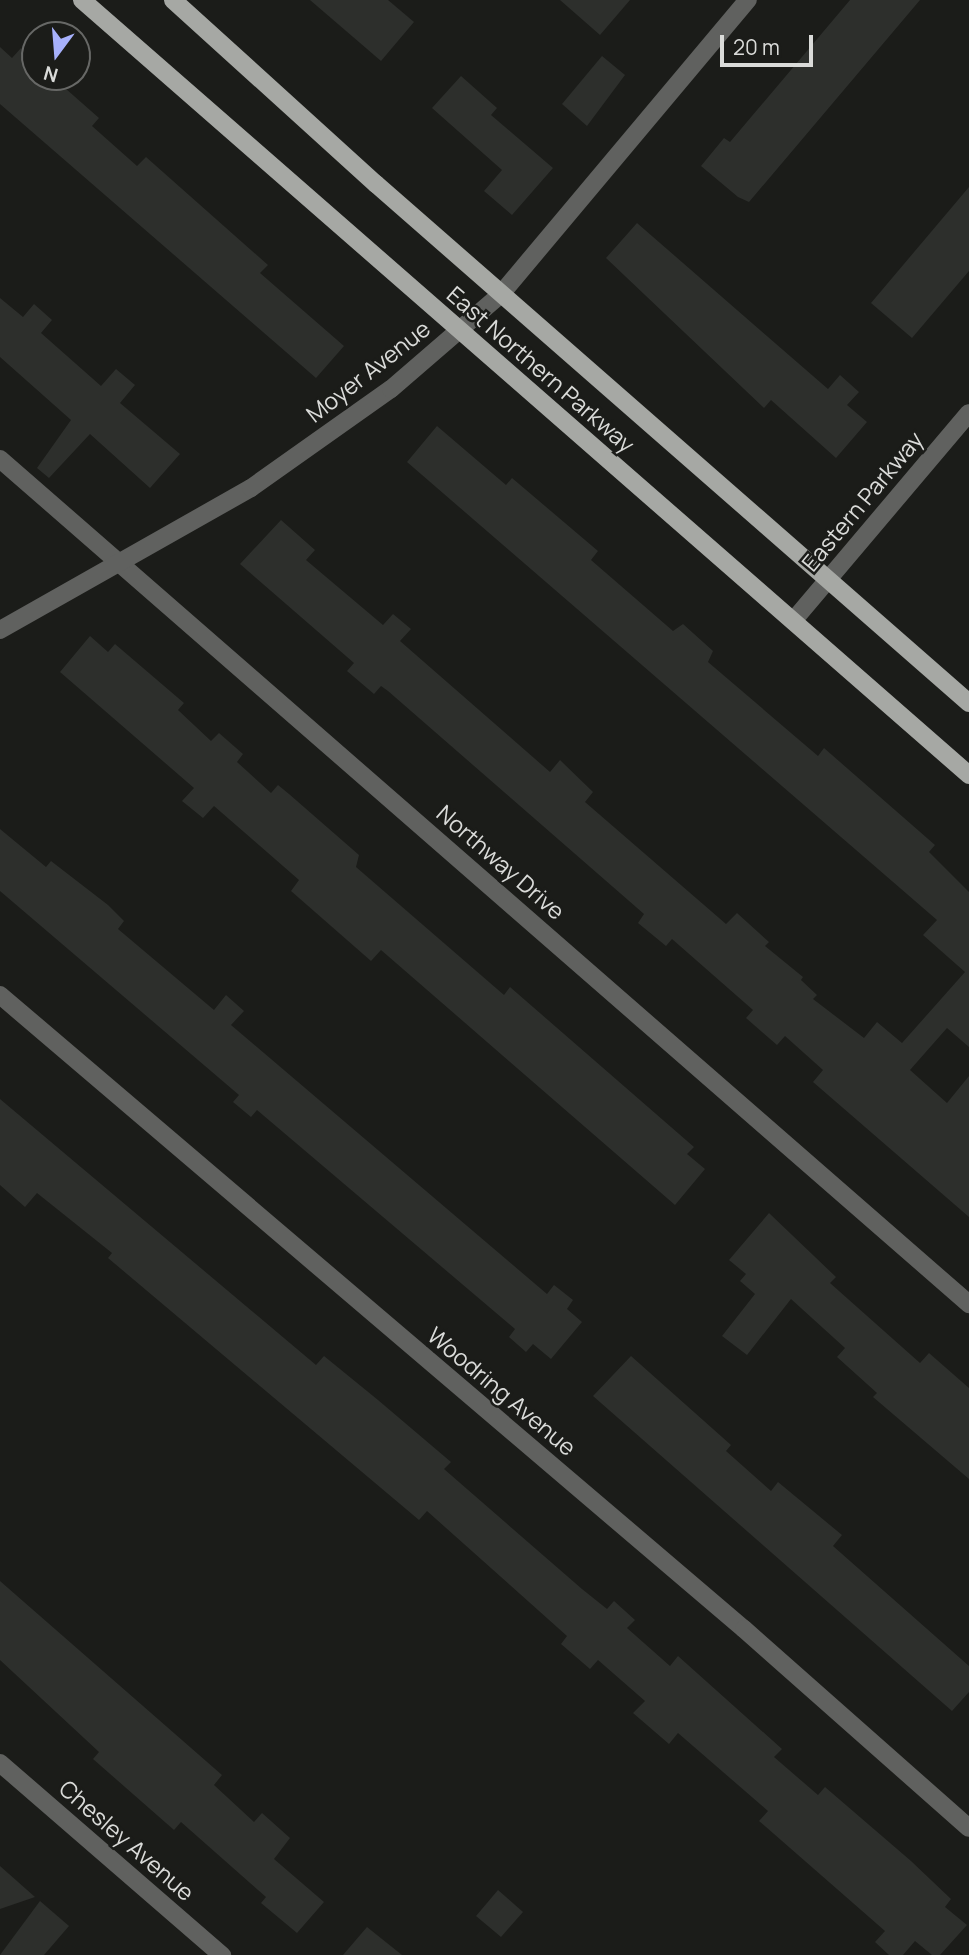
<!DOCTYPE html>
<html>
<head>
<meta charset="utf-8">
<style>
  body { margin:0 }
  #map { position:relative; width:969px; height:1955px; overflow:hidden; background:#1b1c19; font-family:Manrope,sans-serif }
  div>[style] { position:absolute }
  .building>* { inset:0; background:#2d2f2c }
  .minor>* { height:18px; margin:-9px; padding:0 9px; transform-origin:9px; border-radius:9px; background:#60615f }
  .tertiary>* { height:18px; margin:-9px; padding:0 9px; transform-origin:9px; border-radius:9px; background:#60615f }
  .primary>* { height:18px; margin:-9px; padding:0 9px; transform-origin:9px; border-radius:9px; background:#a6a8a4 }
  span { translate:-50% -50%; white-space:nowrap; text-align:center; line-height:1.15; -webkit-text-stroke:5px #1b1c19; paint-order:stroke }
  .street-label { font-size:23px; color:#dadbd9 }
  .north { position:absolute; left:21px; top:21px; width:70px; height:70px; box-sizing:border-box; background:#1b1c19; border:2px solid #676866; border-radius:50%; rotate:196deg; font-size:19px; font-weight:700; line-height:28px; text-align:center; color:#dadbd9 }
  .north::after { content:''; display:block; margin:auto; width:24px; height:32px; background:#a7b1fc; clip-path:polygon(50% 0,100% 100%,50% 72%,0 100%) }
  .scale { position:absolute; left:720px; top:35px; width:93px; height:32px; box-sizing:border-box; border:4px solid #dadbd9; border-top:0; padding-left:9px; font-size:21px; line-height:24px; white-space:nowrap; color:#dadbd9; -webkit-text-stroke:5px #1b1c19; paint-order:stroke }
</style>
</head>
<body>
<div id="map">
  <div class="building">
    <div style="clip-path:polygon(310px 0,388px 0,414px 22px,381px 61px)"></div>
    <div style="clip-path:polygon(560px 0,630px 0,600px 35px)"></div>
    <div style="clip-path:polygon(850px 0,920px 0,749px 202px,738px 197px,701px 166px,724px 138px,730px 142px)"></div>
    <div style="clip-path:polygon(0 47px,12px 58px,21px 48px,35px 61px,35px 77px,57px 81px,99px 118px,92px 126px,137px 166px,146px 157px,268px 265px,260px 273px,344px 346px,316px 378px,0 104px)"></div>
    <div style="clip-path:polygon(602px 56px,625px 75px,587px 126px,562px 104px)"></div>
    <div style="clip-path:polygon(461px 76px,497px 108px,491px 115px,553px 168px,512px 215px,484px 191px,502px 170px,432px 108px)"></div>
    <div style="clip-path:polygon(969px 187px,969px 271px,912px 338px,871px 303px)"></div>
    <div style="clip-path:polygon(637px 223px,828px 389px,840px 375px,859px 392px,847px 405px,867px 422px,836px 458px,771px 400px,764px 408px,606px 258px)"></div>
    <div style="clip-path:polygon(0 298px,23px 317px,34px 304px,52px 320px,41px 333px,101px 386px,116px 369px,135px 385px,120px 403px,180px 454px,150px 488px,90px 434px,49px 478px,37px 468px,71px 420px,0 357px)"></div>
    <div style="clip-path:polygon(437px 426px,506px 485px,512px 478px,598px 551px,591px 560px,673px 631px,683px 624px,713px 651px,708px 662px,818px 756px,824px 748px,935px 845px,929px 852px,969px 892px,969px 1047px,947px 1028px,910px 1070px,947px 1103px,969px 1076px,969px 1217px,813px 1082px,823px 1070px,785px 1036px,777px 1045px,746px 1018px,753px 1010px,672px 939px,666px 946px,638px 923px,644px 914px,388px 691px,381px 686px,374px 694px,347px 671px,354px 663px,240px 564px,281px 520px,315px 550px,306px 560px,383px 625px,393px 614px,411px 629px,400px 641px,550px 772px,560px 760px,593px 792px,585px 802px,726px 924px,737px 913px,769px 942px,765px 946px,803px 977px,801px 980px,817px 995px,813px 999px,864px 1038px,877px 1022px,902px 1043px,965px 972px,923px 935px,937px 920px,407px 462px)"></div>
    <div style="clip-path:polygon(90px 636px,108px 652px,115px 644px,184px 703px,178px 710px,211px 741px,219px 733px,243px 754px,237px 762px,271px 793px,278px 785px,289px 794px,359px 855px,356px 867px,504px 995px,510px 987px,694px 1147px,687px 1154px,705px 1169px,675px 1205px,381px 950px,371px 961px,291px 891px,299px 880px,214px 806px,203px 818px,182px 801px,194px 788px,60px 672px)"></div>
    <div style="clip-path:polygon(0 829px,46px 867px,51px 861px,108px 905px,124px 921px,118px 929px,214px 1010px,226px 995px,244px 1011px,231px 1025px,547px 1294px,554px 1285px,573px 1300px,567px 1309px,582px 1322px,551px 1359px,533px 1344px,526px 1352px,509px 1337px,515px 1329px,257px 1110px,251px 1117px,233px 1102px,239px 1095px,0 891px)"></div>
    <div style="clip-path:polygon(0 1099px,316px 1365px,324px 1356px,378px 1400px,451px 1462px,444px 1469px,582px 1589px,607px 1609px,614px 1601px,635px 1620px,627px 1628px,670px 1666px,678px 1656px,782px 1749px,774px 1757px,818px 1795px,825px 1787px,911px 1861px,951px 1899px,945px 1907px,967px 1925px,940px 1955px,932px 1955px,915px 1941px,903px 1955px,889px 1955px,875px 1942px,885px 1931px,759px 1821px,768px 1811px,678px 1733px,669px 1744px,633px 1713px,645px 1701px,598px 1660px,590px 1669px,561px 1644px,567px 1636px,427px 1511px,419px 1520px,108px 1258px,112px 1253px,37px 1193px,25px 1207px,0 1185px)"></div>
    <div style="clip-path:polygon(769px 1213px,836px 1277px,830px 1283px,920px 1363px,929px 1353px,969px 1388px,969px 1479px,873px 1397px,877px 1393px,837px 1357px,845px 1348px,791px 1299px,747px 1355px,722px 1336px,755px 1294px,740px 1281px,746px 1274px,729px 1260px)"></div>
    <div style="clip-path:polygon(631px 1356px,731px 1445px,726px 1451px,771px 1491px,778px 1482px,842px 1535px,833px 1546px,969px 1666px,969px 1692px,952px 1711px,593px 1396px)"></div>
    <div style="clip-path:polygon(0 1581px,222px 1775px,214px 1785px,254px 1822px,262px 1813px,290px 1838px,274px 1859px,324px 1902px,297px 1933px,261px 1903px,266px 1897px,181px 1822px,174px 1830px,93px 1759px,99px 1752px,0 1660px)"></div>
    <div style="clip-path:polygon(0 1866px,35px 1897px,0 1909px)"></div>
    <div style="clip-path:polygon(498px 1890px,523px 1912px,501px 1937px,476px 1916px)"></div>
    <div style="clip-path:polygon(40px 1901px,69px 1926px,44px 1955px,0 1955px)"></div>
    <div style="clip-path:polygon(367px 1927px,402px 1955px,343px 1955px)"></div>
  </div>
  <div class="minor">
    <div style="left:501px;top:294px;width:384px;rotate:-50deg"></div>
    <div style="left:0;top:459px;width:1286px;rotate:41.09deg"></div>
    <div style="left:793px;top:621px;width:272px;rotate:-49.8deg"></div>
    <div style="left:0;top:995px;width:977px;rotate:40.44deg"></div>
    <div style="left:744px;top:1629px;width:300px;rotate:41.5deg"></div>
    <div style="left:0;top:1763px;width:294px;rotate:40.9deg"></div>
  </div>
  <div class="tertiary">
    <div style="left:0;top:630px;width:288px;rotate:-29.5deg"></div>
    <div style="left:251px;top:488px;width:171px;rotate:-35.3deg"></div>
    <div style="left:391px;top:389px;width:145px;rotate:-40.8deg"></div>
  </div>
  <div class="primary">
    <div style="left:82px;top:0;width:1178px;rotate:41.14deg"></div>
    <div style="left:173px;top:0;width:274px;rotate:42.2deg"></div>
    <div style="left:376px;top:184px;width:788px;rotate:41.19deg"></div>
  </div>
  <div class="street-label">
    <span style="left:541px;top:369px;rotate:41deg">East Northern Parkway</span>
    <span style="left:368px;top:371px;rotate:-38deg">Moyer Avenue</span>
    <span style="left:862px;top:501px;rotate:-50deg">Eastern Parkway</span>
    <span style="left:501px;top:862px;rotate:41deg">Northway Drive</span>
    <span style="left:502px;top:1391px;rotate:40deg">Woodring Avenue</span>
    <span style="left:127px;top:1840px;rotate:41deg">Chesley Avenue</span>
  </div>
  <div class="north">N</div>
  <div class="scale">20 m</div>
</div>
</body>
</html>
